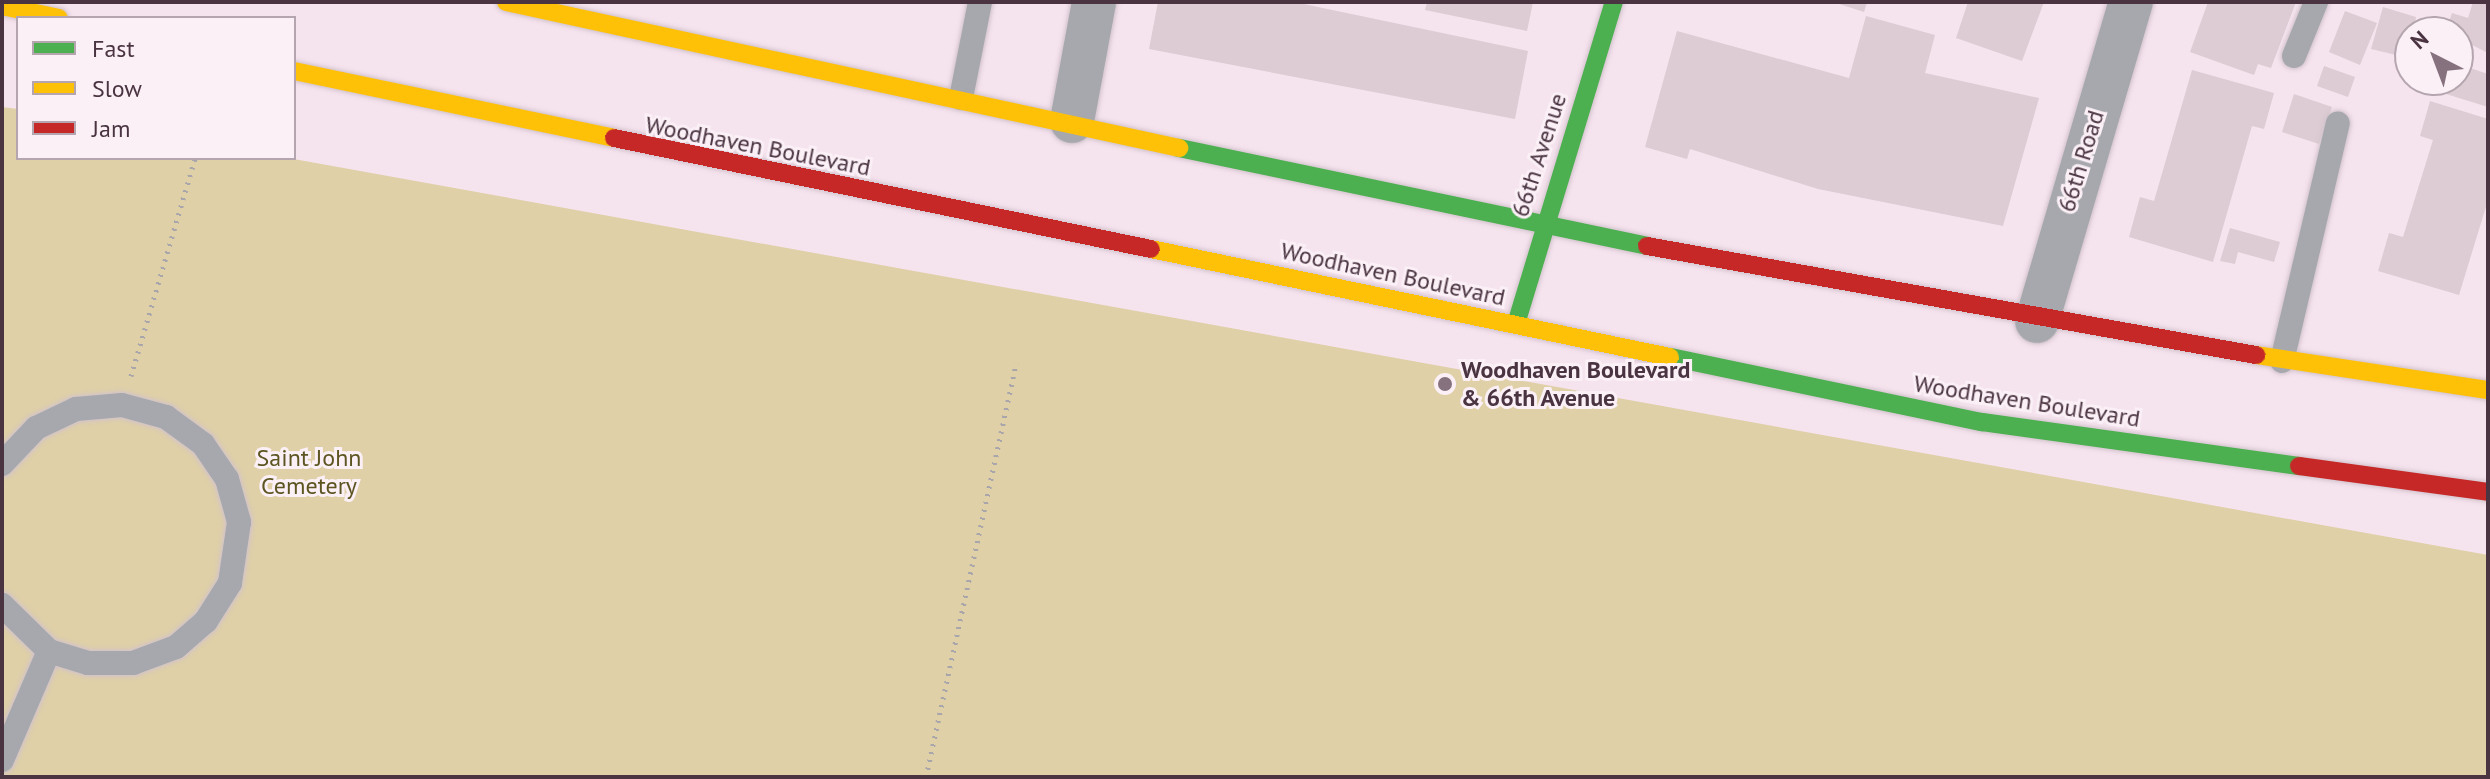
<!DOCTYPE html>
<html>
<head>
<meta charset="utf-8">
<style>
  body { margin:0 }
  #map { position:relative; width:2490px; height:779px; overflow:hidden; background:#f5e3ee; font-family:"PT Sans",sans-serif }
  div>[style] { position:absolute }
  .green>* { inset:0; background:#dfd0a8 }
  .building>* { inset:0; background:#ddccd3 }
  .path>* { height:5px; margin-top:-2.5px; transform-origin:0; background:repeating-linear-gradient(90deg,#a8a6ab 0 2px,transparent 0 8px) }
  .roads { filter:drop-shadow(0 0 2px #d1c2cb) drop-shadow(0 0 2px #d1c2cb) }
  .lane>* { height:24px; margin:-12px; padding:0 12px; transform-origin:12px; border-radius:12px; background:#a6a8ad }
  .street>* { height:44px; margin:-22px; padding:0 22px; transform-origin:22px; border-radius:22px; background:#a6a8ad }
  .fast>* { height:18px; margin:-9px; padding:0 9px; transform-origin:9px; border-radius:9px; background:#4caf50 }
  .slow>* { height:18px; margin:-9px; padding:0 9px; transform-origin:9px; border-radius:9px; background:#ffc107 }
  .jam>* { height:18px; margin:-9px; padding:0 9px; transform-origin:9px; border-radius:9px; background:#c62828 }
  .dots>* { width:22px; height:22px; translate:-50% -50%; box-sizing:border-box; border:4px solid #fbf0f6; border-radius:50% }
  span { translate:-50% -50%; white-space:nowrap; text-align:center; line-height:1.15; -webkit-text-stroke:6px #fbf0f6; paint-order:stroke }
  .street-label { font-size:24px; color:#4a3441 }
  .poi-label { font-size:24px; color:#4a3441; font-weight:700 }
  .left { translate:0 -50%; text-align:left }
  .park-label { font-size:24px; color:#5c5521 }
  .frame { position:absolute; inset:0; border:4px solid #4a3441; pointer-events:none }
  .legend { position:absolute; left:16px; top:16px; width:280px; height:144px; box-sizing:border-box; background:#fbf0f6; border:2px solid #b4a5ae; margin:0; padding:10px 14px; list-style:none; font-size:24px; color:#4a3441 }
  .legend li { display:flex; align-items:center; gap:16px; height:40px }
  .legend b { width:40px; border:2px solid #b4a5ae }
  .north { position:absolute; left:2394px; top:16px; width:80px; height:80px; box-sizing:border-box; background:#fbf0f6; border:2px solid #b4a5ae; border-radius:50%; rotate:318deg; font-size:22px; font-weight:700; line-height:32px; text-align:center; color:#4a3441 }
  .north::after { content:''; display:block; margin:auto; width:28px; height:36px; background:#86717e; clip-path:polygon(50% 0,100% 100%,50% 72%,0 100%) }
</style>
</head>
<body>
<div id="map">
  <div class="green">
    <div style="clip-path:polygon(2px 107px,18px 109px,18px 158px,288px 158px,2488px 555px,2488px 777px,2px 777px)"></div>
  </div>
  <div class="building">
    <div style="clip-path:polygon(1158px 2px,1294px 2px,1528px 51px,1515px 119px,1149px 49px)"></div>
    <div style="clip-path:polygon(1427px 2px,1533px 2px,1527px 31px,1425px 10px)"></div>
    <div style="clip-path:polygon(1833px 2px,1867px 2px,1864px 12px)"></div>
    <div style="clip-path:polygon(1968px 2px,2044px 2px,2022px 61px,1956px 38px)"></div>
    <div style="clip-path:polygon(2208px 2px,2296px 2px,2271px 68px,2258px 64px,2254px 75px,2190px 52px)"></div>
    <div style="clip-path:polygon(2473px 2px,2488px 2px,2488px 53px,2446px 32px,2452px 13px,2468px 18px)"></div>
    <div style="clip-path:polygon(2383px 7px,2416px 17px,2409px 58px,2371px 49px)"></div>
    <div style="clip-path:polygon(2345px 11px,2377px 23px,2360px 65px,2329px 52px)"></div>
    <div style="clip-path:polygon(1866px 16px,1935px 35px,1925px 73px,2039px 98px,2003px 226px,1818px 189px,1690px 149px,1687px 159px,1645px 147px,1677px 31px,1849px 78px)"></div>
    <div style="clip-path:polygon(2458px 64px,2488px 74px,2488px 107px,2443px 93px,2447px 80px,2458px 80px)"></div>
    <div style="clip-path:polygon(2324px 66px,2355px 77px,2348px 97px,2317px 86px)"></div>
    <div style="clip-path:polygon(2192px 70px,2274px 93px,2264px 129px,2252px 126px,2213px 262px,2129px 237px,2140px 197px,2154px 201px)"></div>
    <div style="clip-path:polygon(2294px 94px,2332px 107px,2319px 144px,2282px 132px)"></div>
    <div style="clip-path:polygon(2430px 101px,2488px 119px,2488px 200px,2459px 295px,2378px 271px,2389px 233px,2403px 237px,2433px 140px,2420px 136px)"></div>
    <div style="clip-path:polygon(2230px 228px,2280px 242px,2274px 262px,2238px 252px,2235px 264px,2220px 261px)"></div>
  </div>
  <div class="path">
    <div style="left:131px;top:376px;width:227px;rotate:-73.6deg"></div>
    <div style="left:926px;top:777px;width:424px;rotate:-77.7deg"></div>
  </div>
  <div class="roads">
    <div class="lane">
      <div style="left:2294px;top:56px;width:58px;rotate:-67.8deg"></div>
      <div style="left:961px;top:98px;width:98px;rotate:-78.8deg"></div>
      <div style="left:2282px;top:361px;width:244px;rotate:-76.8deg"></div>
      <div style="left:2px;top:464px;width:50px;rotate:-46.6deg"></div>
      <div style="left:36px;top:428px;width:44px;rotate:-25.4deg"></div>
      <div style="left:76px;top:409px;width:46px;rotate:-5deg"></div>
      <div style="left:122px;top:405px;width:46px;rotate:15.3deg"></div>
      <div style="left:166px;top:417px;width:46px;rotate:36.1deg"></div>
      <div style="left:203px;top:444px;width:42px;rotate:55.6deg"></div>
      <div style="left:227px;top:479px;width:45px;rotate:74.4deg"></div>
      <div style="left:239px;top:522px;width:62px;rotate:98.4deg"></div>
      <div style="left:230px;top:583px;width:45px;rotate:122.3deg"></div>
      <div style="left:206px;top:621px;width:40px;rotate:139deg"></div>
      <div style="left:176px;top:647px;width:46px;rotate:159.6deg"></div>
      <div style="left:133px;top:663px;width:45px;rotate:180deg"></div>
      <div style="left:88px;top:663px;width:41px;rotate:-162.9deg"></div>
      <div style="left:49px;top:651px;width:66px;rotate:-135.6deg"></div>
      <div style="left:2px;top:760px;width:119px;rotate:-66.7deg"></div>
    </div>
    <div class="street">
      <div style="left:1072px;top:121px;width:121px;rotate:-79.5deg"></div>
      <div style="left:2037px;top:321px;width:333px;rotate:-73.6deg"></div>
    </div>
    <div class="fast">
      <div style="left:1179px;top:148px;width:478px;rotate:11.8deg"></div>
      <div style="left:1516px;top:324px;width:337px;rotate:-73.1deg"></div>
      <div style="left:1670px;top:357px;width:319px;rotate:11.8deg"></div>
      <div style="left:1982px;top:422px;width:320px;rotate:7.9deg"></div>
    </div>
    <div class="slow">
      <div style="left:506px;top:2px;width:689px;rotate:12.24deg"></div>
      <div style="left:2px;top:6px;width:58px;rotate:11.9deg"></div>
      <div style="left:294px;top:71px;width:327px;rotate:11.8deg"></div>
      <div style="left:1151px;top:249px;width:530px;rotate:11.76deg"></div>
      <div style="left:2256px;top:355px;width:235px;rotate:8.6deg"></div>
    </div>
    <div class="jam">
      <div style="left:614px;top:138px;width:548px;rotate:11.68deg"></div>
      <div style="left:1647px;top:246px;width:619px;rotate:10.15deg"></div>
      <div style="left:2299px;top:466px;width:191px;rotate:7.8deg"></div>
    </div>
  </div>
  <div class="dots">
    <div style="left:1445px;top:384px;background:#86717e"></div>
  </div>
  <div class="street-label">
    <span style="left:758px;top:146px;rotate:11deg">Woodhaven Boulevard</span>
    <span style="left:1539px;top:155px;rotate:-72deg">66th Avenue</span>
    <span style="left:2081px;top:161px;rotate:-73deg">66th Road</span>
    <span style="left:1393px;top:274px;rotate:12deg">Woodhaven Boulevard</span>
    <span style="left:2027px;top:401px;rotate:9deg">Woodhaven Boulevard</span>
  </div>
  <div class="poi-label">
    <span class="left" style="left:1461px;top:384px">Woodhaven Boulevard<br>&amp; 66th Avenue</span>
  </div>
  <div class="park-label">
    <span style="left:309px;top:472px">Saint John<br>Cemetery</span>
  </div>
  <div class="frame"></div>
  <ul class="legend">
  <li><b style="height:10px;background:#4caf50"></b>Fast</li>
  <li><b style="height:10px;background:#ffc107"></b>Slow</li>
  <li><b style="height:10px;background:#c62828"></b>Jam</li>
  </ul>
  <div class="north">N</div>
</div>
</body>
</html>
